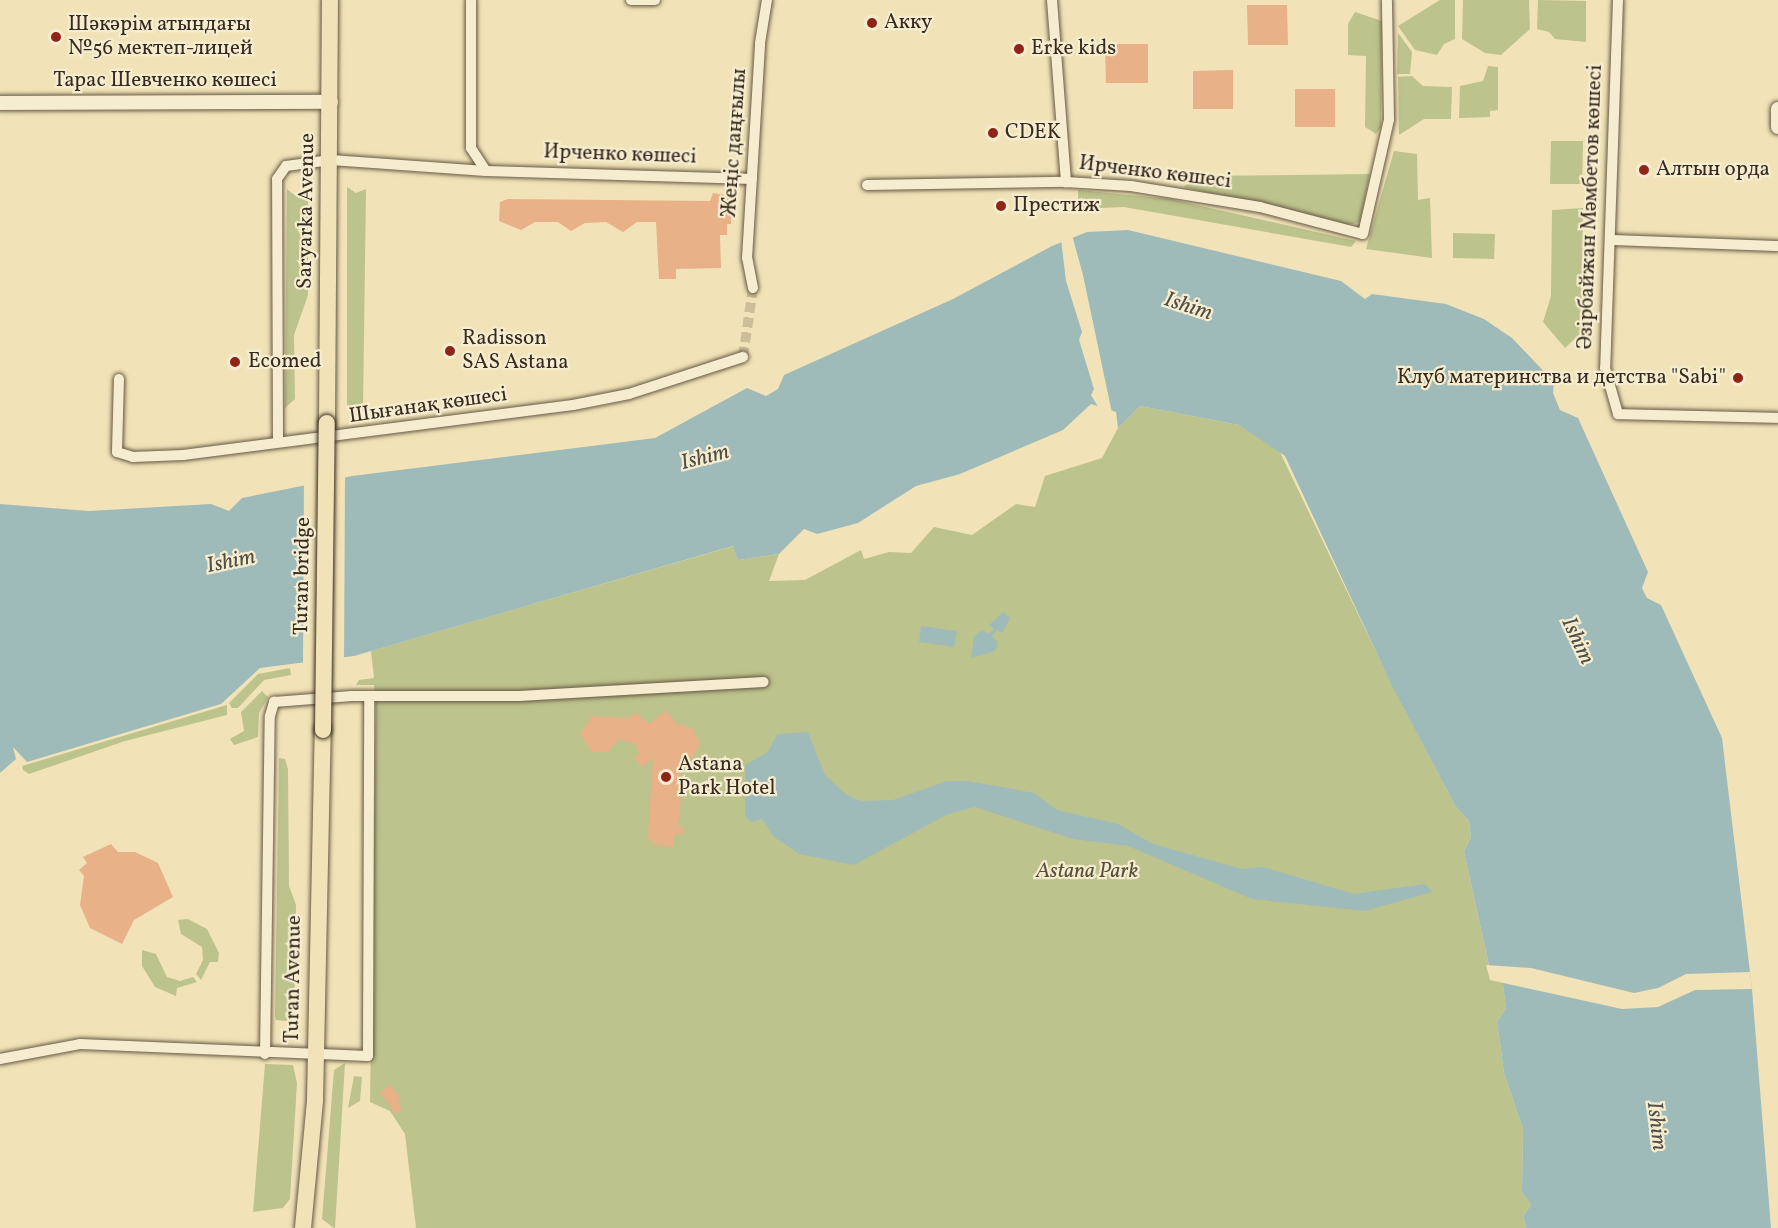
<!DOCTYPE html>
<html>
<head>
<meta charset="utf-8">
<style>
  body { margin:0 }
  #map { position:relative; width:1778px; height:1228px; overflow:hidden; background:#f1e3b7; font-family:Vollkorn,serif }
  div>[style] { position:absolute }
  .green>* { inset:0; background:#bdc38c }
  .water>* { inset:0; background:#9fbbb9 }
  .pier>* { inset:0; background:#f1e3b7 }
  .building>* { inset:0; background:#e8b188 }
  .minor-tunnel>* { height:10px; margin-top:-5px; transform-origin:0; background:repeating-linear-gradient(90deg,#ccbe99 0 10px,transparent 0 15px) }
  .roads { filter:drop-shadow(0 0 2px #665845) drop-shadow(0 0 2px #665845) }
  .minor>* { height:10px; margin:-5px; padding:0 5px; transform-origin:5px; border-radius:5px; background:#f6edd0 }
  .tertiary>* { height:14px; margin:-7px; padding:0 7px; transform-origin:7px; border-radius:7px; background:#f6edd0 }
  .primary>* { height:16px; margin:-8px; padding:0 8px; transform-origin:8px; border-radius:8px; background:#f1e3b7 }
  .bridges { filter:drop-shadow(0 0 2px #372a1f) drop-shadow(0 0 2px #372a1f) }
  .primary-bridge>* { height:16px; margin:-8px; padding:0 8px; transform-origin:8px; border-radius:8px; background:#f1e3b7 }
  .dots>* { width:16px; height:16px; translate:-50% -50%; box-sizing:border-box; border:3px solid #f6edd0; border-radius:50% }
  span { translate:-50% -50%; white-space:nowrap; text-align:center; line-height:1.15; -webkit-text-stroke:4.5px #f6edd0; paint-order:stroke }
  .poi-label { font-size:21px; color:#372a1f }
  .left { translate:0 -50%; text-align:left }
  .right { translate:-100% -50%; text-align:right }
  .street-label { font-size:21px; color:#372a1f }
  .park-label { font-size:21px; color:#58503a; font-style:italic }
  .water-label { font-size:22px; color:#514e46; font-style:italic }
</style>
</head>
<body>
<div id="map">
  <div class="green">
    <div style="clip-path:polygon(1440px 0,1455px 0,1455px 39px,1444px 44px,1437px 55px,1415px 50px,1398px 26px)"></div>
    <div style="clip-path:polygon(1463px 0,1529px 0,1530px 29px,1501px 55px,1485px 53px,1462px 39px)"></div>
    <div style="clip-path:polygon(1538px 0,1586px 1px,1586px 42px,1555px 39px,1549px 32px,1537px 29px)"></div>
    <div style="clip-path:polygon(1355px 12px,1382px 21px,1381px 127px,1376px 134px,1365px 127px,1366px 56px,1348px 55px,1348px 24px)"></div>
    <div style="clip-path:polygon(1398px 33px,1412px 52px,1410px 74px,1397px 74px)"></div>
    <div style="clip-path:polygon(1488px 66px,1498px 67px,1498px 110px,1490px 111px,1490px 117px,1459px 118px,1460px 86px,1483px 81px)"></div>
    <div style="clip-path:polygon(1412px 76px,1423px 86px,1452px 87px,1451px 119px,1424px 119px,1399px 135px,1398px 77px)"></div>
    <div style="clip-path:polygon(1551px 141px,1583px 141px,1582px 184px,1550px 184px)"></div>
    <div style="clip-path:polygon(1394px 151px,1417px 154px,1418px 200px,1430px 198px,1432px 258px,1366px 249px)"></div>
    <div style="clip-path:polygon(1370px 174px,1360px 222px,1349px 225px,1183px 187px,1200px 176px)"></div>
    <div style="clip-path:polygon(347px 187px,356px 193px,366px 189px,363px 411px,347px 405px)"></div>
    <div style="clip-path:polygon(287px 189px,297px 197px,308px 193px,308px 295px,294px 335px,295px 399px,285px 408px)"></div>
    <div style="clip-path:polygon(1078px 190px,1170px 199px,1356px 241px,1351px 247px,1124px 207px,1078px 209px)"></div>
    <div style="clip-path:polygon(1583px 208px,1582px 332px,1565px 348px,1543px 322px,1551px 296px,1552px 210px)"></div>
    <div style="clip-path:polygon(1453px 233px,1495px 234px,1494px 259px,1453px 258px)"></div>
    <div style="clip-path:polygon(1140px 406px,1239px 425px,1278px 448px,1393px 687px,1456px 807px,1469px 821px,1471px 837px,1464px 852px,1489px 965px,1502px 976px,1506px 1008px,1497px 1022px,1504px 1073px,1523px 1129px,1522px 1192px,1531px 1205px,1523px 1216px,1526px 1228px,416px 1228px,405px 1134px,390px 1111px,370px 1102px,376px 708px,374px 685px,356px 685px,359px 680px,374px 678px,371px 651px,734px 546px,738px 560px,779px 554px,769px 581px,805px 580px,861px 550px,864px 559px,889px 552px,911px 553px,934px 527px,972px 535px,1016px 504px,1035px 507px,1045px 476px,1102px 458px,1118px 428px)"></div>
    <div style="clip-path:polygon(290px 668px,291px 675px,264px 680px,238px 708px,232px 708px,229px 703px,258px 674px)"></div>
    <div style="clip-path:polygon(262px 691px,268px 697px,259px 713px,258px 737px,234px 745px,230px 739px,244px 731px,241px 712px)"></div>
    <div style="clip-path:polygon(227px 705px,227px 715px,125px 741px,29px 774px,23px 770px,22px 766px)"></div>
    <div style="clip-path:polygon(279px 758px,285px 759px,288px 769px,289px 886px,296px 905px,294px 1022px,276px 1020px,275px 1016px)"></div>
    <div style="clip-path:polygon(188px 919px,207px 929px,219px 953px,218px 962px,210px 962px,201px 980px,196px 974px,203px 960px,202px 947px,181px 934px,178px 920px)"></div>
    <div style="clip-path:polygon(142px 950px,156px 954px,167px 977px,180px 981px,193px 977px,197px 982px,177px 988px,176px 996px,155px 987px,142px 966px)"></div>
    <div style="clip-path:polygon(345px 1063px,335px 1228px,334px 1228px,322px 1219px,334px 1070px)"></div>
    <div style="clip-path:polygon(265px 1064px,293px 1065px,297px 1083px,290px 1199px,283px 1208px,253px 1212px)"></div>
    <div style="clip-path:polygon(354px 1076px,362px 1077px,360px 1101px,348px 1108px)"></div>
  </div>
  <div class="water">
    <div style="clip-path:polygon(1128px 230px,1341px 281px,1365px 299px,1372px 294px,1446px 304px,1484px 319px,1512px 338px,1554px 382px,1553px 393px,1560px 410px,1578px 418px,1648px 572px,1642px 588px,1647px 598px,1661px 605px,1722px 738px,1752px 989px,1771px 1228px,1526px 1228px,1523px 1216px,1531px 1205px,1522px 1192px,1523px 1129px,1504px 1073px,1497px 1022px,1506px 1008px,1502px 977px,1489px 965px,1464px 852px,1471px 837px,1469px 821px,1456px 807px,1392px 686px,1285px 456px,1239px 425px,1140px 406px,1118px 428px,1116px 412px,1091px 404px,1063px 430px,960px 474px,916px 486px,858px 523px,817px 534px,804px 529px,779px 554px,738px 560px,733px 546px,354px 656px,260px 668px,221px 704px,27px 762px,13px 747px,16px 759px,0 773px,0 504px,89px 511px,211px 504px,229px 511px,242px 498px,352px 476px,655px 438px,747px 388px,766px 396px,778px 389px,784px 375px,953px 299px,1052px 246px,1087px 232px)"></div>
    <div style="clip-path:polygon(1003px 612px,1010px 618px,1002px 633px,997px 630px,992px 636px,998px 642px,995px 651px,971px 658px,974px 636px,983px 630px,989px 634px,994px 629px,989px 625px)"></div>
    <div style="clip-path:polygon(921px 626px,957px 631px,954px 647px,919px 642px)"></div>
    <div style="clip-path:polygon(808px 732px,825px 775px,847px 795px,861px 801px,893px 800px,947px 781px,968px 781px,1034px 793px,1057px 810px,1118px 824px,1153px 844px,1242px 869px,1263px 867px,1354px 894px,1425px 884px,1432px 892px,1365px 911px,1252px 899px,1128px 846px,1073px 839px,975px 807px,948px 814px,854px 865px,799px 854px,774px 837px,762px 819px,752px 822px,745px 817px,745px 765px,768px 752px,777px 734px)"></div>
  </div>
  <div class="pier">
    <div style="clip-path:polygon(1072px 235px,1083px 275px,1112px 413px,1098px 407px,1091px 395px,1094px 389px,1079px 340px,1082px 332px,1066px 281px,1061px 239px)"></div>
    <div style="clip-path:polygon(345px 474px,344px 661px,303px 666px,304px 481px)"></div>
    <div style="clip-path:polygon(1486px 965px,1531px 968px,1634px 993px,1658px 988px,1686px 974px,1750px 972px,1752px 989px,1695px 990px,1658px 1007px,1622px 1009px,1490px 980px)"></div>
  </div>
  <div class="building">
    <div style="clip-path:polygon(1247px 5px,1287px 5px,1288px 45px,1248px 45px)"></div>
    <div style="clip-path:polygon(1105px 44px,1148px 44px,1148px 83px,1106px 83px)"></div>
    <div style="clip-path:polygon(1233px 70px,1233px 109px,1193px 109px,1193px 71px)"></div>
    <div style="clip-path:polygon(1295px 89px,1335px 89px,1335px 127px,1295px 127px)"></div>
    <div style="clip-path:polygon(713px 193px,731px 196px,731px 224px,727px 224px,727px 235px,720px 235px,721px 268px,676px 269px,676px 279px,659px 279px,656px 222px,637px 222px,623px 232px,606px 222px,585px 223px,571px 231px,558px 222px,535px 222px,521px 230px,499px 221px,500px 202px,508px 199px,710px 201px)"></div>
    <div style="clip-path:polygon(666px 710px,676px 723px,693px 729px,700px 743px,693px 757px,680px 767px,682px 784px,675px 796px,681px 797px,678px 827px,683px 827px,682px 835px,675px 834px,673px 847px,655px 845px,648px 838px,653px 758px,642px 767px,634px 758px,640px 753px,635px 744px,619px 739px,608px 752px,592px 752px,580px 734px,592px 716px,627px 718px,636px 713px,649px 724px)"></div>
    <div style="clip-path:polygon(111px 844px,118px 852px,135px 852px,158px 863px,173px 897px,134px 920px,122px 944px,90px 928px,80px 905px,84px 876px,79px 870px,87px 863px,83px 857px)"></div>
    <div style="clip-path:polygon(390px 1085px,401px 1099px,397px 1102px,402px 1109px,396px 1114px,380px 1092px)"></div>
  </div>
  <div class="minor-tunnel">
    <div style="left:743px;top:357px;width:70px;rotate:-81.8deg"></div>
  </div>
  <div class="roads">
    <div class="minor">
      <div style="left:471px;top:0;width:148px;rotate:90deg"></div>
      <div style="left:471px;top:148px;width:27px;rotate:57deg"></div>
      <div style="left:631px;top:0;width:24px"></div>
      <div style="left:1052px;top:0;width:183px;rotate:85.6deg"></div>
      <div style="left:1618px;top:0;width:368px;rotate:92deg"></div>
      <div style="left:1605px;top:368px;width:48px;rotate:74.2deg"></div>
      <div style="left:1618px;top:414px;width:160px;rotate:1.4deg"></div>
      <div style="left:867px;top:185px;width:199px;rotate:-0.9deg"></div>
      <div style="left:1066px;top:182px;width:65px;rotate:3.5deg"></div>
      <div style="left:1131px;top:186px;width:131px;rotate:9.2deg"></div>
      <div style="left:1260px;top:207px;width:106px;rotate:14.7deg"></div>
      <div style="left:1363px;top:234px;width:117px;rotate:-77.2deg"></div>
      <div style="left:1389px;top:120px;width:120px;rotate:-91deg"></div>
      <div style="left:1611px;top:240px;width:167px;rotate:2.1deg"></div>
      <div style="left:753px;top:288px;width:31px;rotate:-101deg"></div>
      <div style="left:747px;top:258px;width:215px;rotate:-86.5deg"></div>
      <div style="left:760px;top:43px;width:44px;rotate:-80.8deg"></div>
      <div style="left:119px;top:379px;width:73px;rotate:91.6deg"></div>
      <div style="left:117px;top:452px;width:17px;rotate:17deg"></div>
      <div style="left:133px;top:457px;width:50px;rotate:-2.3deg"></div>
      <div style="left:183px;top:455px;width:393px;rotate:-7.3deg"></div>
      <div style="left:573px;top:405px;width:57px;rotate:-11.1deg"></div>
      <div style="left:629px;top:394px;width:120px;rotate:-18deg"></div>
      <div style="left:278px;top:442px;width:263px;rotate:-90.2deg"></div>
      <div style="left:277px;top:179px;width:16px;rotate:-55deg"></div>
      <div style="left:286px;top:166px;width:45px;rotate:-7.6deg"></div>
      <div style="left:331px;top:160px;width:155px;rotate:4.1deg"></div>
      <div style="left:486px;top:171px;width:266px;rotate:1.7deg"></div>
      <div style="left:265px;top:1054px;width:338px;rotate:-89.2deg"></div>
      <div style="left:270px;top:716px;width:15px;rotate:-74deg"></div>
      <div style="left:274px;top:702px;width:78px;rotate:-4.4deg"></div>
      <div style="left:352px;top:696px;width:167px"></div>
      <div style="left:519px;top:696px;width:245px;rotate:-3.3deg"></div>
      <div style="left:0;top:1059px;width:81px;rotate:-10.6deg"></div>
      <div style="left:80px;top:1044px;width:288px;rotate:2.4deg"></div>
      <div style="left:368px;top:1056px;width:358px;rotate:-89.8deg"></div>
    </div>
    <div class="tertiary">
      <div style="left:0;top:103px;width:331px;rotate:-0.2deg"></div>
      <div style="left:1778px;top:109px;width:18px;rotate:90deg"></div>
    </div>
    <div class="primary">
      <div style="left:327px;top:423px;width:423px;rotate:-89.6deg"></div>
      <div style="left:303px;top:1228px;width:129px;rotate:-84.6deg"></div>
      <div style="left:315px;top:1100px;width:370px;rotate:-88.8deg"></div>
    </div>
  </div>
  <div class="bridges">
    <div class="primary-bridge">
      <div style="left:323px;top:730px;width:307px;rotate:-89.3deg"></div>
    </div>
  </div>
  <div class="dots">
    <div style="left:872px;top:23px;background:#8f2418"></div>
    <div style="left:56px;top:37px;background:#8f2418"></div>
    <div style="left:1019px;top:49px;background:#8f2418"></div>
    <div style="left:993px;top:133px;background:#8f2418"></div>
    <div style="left:1644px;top:170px;background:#8f2418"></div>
    <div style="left:1001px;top:206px;background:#8f2418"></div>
    <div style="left:450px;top:351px;background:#8f2418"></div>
    <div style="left:235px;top:362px;background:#8f2418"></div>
    <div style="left:1738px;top:378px;background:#8f2418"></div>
    <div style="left:666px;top:777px;background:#8f2418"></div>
  </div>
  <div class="poi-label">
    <span class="left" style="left:884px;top:23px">Акку</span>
    <span class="left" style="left:68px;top:37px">Шәкәрім атындағы<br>№56 мектеп-лицей</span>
    <span class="left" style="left:1031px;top:49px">Erke kids</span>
    <span class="left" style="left:1005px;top:133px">CDEK</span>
    <span class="left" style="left:1656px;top:170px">Алтын орда</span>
    <span class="left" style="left:1013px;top:206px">Престиж</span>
    <span class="left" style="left:462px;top:351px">Radisson<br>SAS Astana</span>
    <span class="left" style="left:248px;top:362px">Ecomed</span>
    <span class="right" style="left:1726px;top:378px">Клуб материнства и детства "Sabi"</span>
    <span class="left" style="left:678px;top:777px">Astana<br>Park Hotel</span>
  </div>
  <div class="street-label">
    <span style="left:165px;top:81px">Тарас Шевченко көшесі</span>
    <span style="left:735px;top:143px;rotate:-86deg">Жеңіс даңғылы</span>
    <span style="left:620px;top:155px;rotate:2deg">Ирченко көшесі</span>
    <span style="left:1155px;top:173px;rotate:7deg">Ирченко көшесі</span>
    <span style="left:1591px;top:207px;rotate:-88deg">Әзірбайжан Мәмбетов көшесі</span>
    <span style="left:307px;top:211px;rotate:-89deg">Saryarka Avenue</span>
    <span style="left:428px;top:406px;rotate:-8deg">Шығанақ көшесі</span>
    <span style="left:303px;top:576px;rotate:-89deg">Turan bridge</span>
    <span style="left:294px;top:979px;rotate:-89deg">Turan Avenue</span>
  </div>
  <div class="park-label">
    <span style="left:1087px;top:872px">Astana Park</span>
  </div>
  <div class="water-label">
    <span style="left:1188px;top:307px;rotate:18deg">Ishim</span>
    <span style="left:705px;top:458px;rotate:-14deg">Ishim</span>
    <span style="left:231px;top:562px;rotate:-12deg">Ishim</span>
    <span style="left:1577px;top:641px;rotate:65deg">Ishim</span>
    <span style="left:1656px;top:1126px;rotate:83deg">Ishim</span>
  </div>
</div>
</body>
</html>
